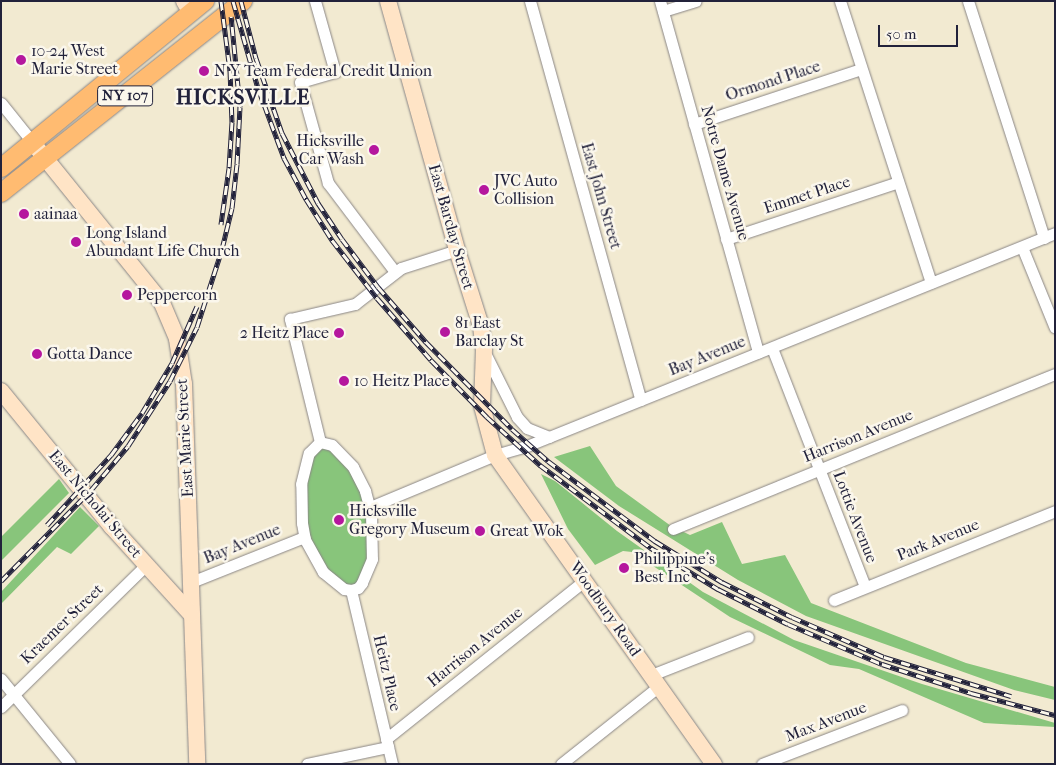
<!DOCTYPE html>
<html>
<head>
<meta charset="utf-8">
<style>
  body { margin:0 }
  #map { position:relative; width:1056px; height:765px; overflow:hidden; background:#f2ead1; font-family:"IM FELL French Canon",serif }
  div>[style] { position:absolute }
  .green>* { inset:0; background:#88c57b }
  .roads { filter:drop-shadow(0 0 1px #8a8686) drop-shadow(0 0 1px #8a8686) }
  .street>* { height:11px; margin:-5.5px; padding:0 5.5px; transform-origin:5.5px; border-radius:5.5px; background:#fff }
  .secondary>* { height:16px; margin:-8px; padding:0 8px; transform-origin:8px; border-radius:8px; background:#ffe4c6 }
  .primary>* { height:18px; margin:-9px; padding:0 9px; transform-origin:9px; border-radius:9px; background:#ffbb71 }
  .rail>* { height:5px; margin-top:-2.5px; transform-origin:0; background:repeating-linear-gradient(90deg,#fbf7ec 0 9px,#22223b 0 18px); box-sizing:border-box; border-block:1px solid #22223b }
  .dots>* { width:14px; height:14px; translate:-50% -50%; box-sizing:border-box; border:2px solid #fbf7ec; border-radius:50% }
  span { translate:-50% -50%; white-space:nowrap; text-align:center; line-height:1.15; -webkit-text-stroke:5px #fbf7ec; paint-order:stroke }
  .shield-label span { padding:1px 4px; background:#fbf7ec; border:1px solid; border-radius:4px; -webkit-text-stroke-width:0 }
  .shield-label { font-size:15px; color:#22223b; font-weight:700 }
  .poi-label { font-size:16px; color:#22223b }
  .left { translate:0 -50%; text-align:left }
  .right { translate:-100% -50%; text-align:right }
  .street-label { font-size:16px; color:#22223b }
  .district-label { font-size:21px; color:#22223b; font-weight:700; letter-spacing:1px }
  .frame { position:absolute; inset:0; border:2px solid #22223b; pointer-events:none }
  .scale { position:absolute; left:878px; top:25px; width:80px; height:22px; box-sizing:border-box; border:2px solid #22223b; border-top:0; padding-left:6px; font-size:15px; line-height:18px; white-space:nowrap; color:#22223b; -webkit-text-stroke:4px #fbf7ec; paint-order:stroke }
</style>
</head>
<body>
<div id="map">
  <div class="green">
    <div style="clip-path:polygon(324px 444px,356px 476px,369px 515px,366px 573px,351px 589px,324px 571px,307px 536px,303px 502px,315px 447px)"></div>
    <div style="clip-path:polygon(590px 446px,616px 486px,671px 526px,690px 535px,722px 522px,742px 564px,785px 555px,811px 603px,966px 663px,1055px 687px,1055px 700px,1014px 690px,806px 616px,738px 580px,619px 506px,554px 457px)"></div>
    <div style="clip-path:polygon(541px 474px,555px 481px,617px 531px,703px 592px,794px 640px,922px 684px,1055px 723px,1055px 727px,984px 723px,859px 669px,830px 665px,730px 617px,632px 552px,623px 551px,595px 565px,568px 529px)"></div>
    <div style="clip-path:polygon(59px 479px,69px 493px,1px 561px,1px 537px)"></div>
    <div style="clip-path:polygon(80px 507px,99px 526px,71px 554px,57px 547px,1px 604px,1px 592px)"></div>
  </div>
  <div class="roads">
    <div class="street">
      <div style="left:315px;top:1px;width:74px;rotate:74.3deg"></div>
      <div style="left:335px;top:72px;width:36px;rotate:164deg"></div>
      <div style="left:300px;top:82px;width:105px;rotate:74.5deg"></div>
      <div style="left:328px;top:183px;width:111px;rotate:53deg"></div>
      <div style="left:530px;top:1px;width:414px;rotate:74.5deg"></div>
      <div style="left:660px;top:1px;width:365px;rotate:74.4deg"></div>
      <div style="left:840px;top:1px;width:296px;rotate:72.1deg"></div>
      <div style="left:968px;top:1px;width:249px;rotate:72.2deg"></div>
      <div style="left:663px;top:11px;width:34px;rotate:-17deg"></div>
      <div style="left:1px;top:103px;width:51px;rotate:51.3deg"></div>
      <div style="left:694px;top:124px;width:176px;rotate:-18.2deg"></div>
      <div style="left:726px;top:239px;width:181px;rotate:-18.3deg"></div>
      <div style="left:1022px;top:247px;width:87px;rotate:67.8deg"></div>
      <div style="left:772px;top:348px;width:256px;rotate:68.7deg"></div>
      <div style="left:485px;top:353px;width:72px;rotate:63.4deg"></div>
      <div style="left:517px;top:417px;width:15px;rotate:48deg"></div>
      <div style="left:527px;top:428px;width:24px;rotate:22deg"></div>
      <div style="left:320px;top:442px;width:12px;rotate:14deg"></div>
      <div style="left:332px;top:445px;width:30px;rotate:46deg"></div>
      <div style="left:353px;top:467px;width:27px;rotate:63deg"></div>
      <div style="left:365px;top:491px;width:23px;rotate:75deg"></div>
      <div style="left:371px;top:513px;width:46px;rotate:88.8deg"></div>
      <div style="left:372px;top:559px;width:26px;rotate:113deg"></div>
      <div style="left:362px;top:583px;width:6px;rotate:129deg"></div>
      <div style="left:358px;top:588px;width:7px;rotate:164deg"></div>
      <div style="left:351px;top:590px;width:7px;rotate:-172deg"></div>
      <div style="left:344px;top:589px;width:27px;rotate:-141deg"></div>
      <div style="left:323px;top:572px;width:37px;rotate:-119deg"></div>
      <div style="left:305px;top:540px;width:17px;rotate:-100deg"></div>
      <div style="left:302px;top:523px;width:39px;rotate:-91deg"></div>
      <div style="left:301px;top:484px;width:32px;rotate:-76deg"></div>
      <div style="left:309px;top:453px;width:16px;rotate:-45deg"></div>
      <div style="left:320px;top:442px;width:127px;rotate:-103.7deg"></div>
      <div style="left:290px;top:319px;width:67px;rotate:-13deg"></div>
      <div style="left:355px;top:304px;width:58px;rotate:-38deg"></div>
      <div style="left:401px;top:268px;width:59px;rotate:-17.8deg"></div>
      <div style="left:370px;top:507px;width:135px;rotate:-22.6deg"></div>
      <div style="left:495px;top:455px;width:35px;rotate:-16deg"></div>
      <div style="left:529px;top:445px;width:567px;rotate:-21.95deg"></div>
      <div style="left:673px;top:529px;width:412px;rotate:-22.1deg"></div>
      <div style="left:191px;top:582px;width:122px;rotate:-21.7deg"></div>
      <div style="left:351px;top:590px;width:179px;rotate:76.7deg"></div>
      <div style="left:834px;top:600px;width:238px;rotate:-21.9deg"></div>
      <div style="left:651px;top:675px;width:104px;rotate:-21.4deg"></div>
      <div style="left:1px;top:679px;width:109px;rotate:50.9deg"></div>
      <div style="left:1px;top:707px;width:203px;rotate:-44.4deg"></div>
      <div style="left:386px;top:739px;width:253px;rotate:-38.6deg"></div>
      <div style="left:307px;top:764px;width:83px;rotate:-11.9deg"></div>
      <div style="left:561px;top:764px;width:125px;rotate:-38.5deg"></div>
      <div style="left:762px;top:764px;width:150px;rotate:-21.1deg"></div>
    </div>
    <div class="secondary">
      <div style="left:184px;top:1px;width:14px;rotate:60deg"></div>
      <div style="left:388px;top:1px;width:258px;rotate:74.5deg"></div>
      <div style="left:457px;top:250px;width:80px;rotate:72.5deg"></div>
      <div style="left:481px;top:326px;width:23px;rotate:83deg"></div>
      <div style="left:484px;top:349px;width:57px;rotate:92deg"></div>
      <div style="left:482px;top:406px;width:51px;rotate:75.1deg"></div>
      <div style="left:495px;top:455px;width:379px;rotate:54.7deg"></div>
      <div style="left:33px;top:143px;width:206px;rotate:51.1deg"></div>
      <div style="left:162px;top:303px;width:39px;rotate:67deg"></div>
      <div style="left:177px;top:339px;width:46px;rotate:81.2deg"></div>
      <div style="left:184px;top:384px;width:380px;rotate:88deg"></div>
      <div style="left:1px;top:391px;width:176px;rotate:50.8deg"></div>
      <div style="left:112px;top:527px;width:118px;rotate:47.8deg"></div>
    </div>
    <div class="primary">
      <div style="left:1px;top:168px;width:264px;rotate:-39.3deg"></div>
      <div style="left:1px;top:193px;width:309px;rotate:-38.4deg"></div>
    </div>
  </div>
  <div class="rail">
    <div style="left:221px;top:1px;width:70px;rotate:82.6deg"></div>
    <div style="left:230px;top:70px;width:52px;rotate:87.8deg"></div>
    <div style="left:232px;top:122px;width:46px;rotate:93.7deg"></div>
    <div style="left:229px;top:168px;width:57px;rotate:98.1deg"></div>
    <div style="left:233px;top:1px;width:91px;rotate:74deg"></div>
    <div style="left:258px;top:88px;width:75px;rotate:69.6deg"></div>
    <div style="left:284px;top:158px;width:47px;rotate:61.8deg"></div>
    <div style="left:306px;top:199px;width:49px;rotate:57.6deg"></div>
    <div style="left:332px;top:240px;width:73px;rotate:52.2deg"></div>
    <div style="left:377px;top:298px;width:82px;rotate:48.9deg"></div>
    <div style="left:431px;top:360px;width:80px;rotate:45.5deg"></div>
    <div style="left:487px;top:417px;width:72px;rotate:42.2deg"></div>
    <div style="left:540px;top:465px;width:139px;rotate:36.8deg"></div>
    <div style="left:651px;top:548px;width:79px;rotate:31.5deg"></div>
    <div style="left:718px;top:589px;width:78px;rotate:26.6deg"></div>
    <div style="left:788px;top:624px;width:102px;rotate:23.1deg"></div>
    <div style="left:882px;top:664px;width:94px;rotate:18deg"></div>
    <div style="left:971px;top:693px;width:87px;rotate:14.7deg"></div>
    <div style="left:241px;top:1px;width:59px;rotate:75.3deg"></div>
    <div style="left:256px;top:58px;width:79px;rotate:70.9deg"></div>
    <div style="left:282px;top:133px;width:79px;rotate:62.8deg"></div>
    <div style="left:318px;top:203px;width:43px;rotate:56.3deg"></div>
    <div style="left:342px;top:239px;width:60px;rotate:53.1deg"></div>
    <div style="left:378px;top:287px;width:73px;rotate:48.9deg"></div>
    <div style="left:426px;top:342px;width:122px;rotate:45.3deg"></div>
    <div style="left:512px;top:429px;width:48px;rotate:41.6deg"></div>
    <div style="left:548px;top:461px;width:134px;rotate:36.8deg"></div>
    <div style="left:655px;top:541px;width:79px;rotate:31.5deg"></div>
    <div style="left:722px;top:582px;width:78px;rotate:26.6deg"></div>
    <div style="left:792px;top:617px;width:100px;rotate:23.5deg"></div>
    <div style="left:884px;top:657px;width:133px;rotate:17.1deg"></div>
    <div style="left:47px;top:525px;width:95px;rotate:-47.6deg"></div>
    <div style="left:111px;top:455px;width:52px;rotate:-53.6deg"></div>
    <div style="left:142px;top:413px;width:58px;rotate:-59deg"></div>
    <div style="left:172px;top:363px;width:62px;rotate:-66.3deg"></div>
    <div style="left:1px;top:581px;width:128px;rotate:-45.3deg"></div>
    <div style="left:91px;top:490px;width:57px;rotate:-49.9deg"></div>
    <div style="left:128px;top:446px;width:77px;rotate:-57.1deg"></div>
    <div style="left:170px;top:381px;width:60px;rotate:-63.4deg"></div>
    <div style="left:197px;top:327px;width:82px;rotate:-72.2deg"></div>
    <div style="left:222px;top:249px;width:42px;rotate:-76.3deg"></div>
    <div style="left:232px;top:208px;width:44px;rotate:-83.5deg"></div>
    <div style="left:237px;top:164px;width:57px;rotate:-87deg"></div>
    <div style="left:240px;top:107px;width:91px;rotate:-95.6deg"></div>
  </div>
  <div class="dots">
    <div style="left:21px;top:60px;background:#b5179e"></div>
    <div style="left:204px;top:71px;background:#b5179e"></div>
    <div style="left:374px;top:150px;background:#b5179e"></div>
    <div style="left:484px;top:190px;background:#b5179e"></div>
    <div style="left:24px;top:214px;background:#b5179e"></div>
    <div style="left:76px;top:242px;background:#b5179e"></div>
    <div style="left:127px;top:295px;background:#b5179e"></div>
    <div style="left:445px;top:332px;background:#b5179e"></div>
    <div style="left:339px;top:333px;background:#b5179e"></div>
    <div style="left:37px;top:354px;background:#b5179e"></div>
    <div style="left:344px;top:381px;background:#b5179e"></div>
    <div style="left:339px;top:520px;background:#b5179e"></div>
    <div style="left:480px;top:531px;background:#b5179e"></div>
    <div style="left:624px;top:568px;background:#b5179e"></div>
  </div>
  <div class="shield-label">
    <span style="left:125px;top:96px">NY 107</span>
  </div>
  <div class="poi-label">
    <span class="left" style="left:31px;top:60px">10-24 West<br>Marie Street</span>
    <span class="left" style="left:214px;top:71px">N Y Team Federal Credit Union</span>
    <span class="right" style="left:364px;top:150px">Hicksville<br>Car Wash</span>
    <span class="left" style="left:494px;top:190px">JVC Auto<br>Collision</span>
    <span class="left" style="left:34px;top:214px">aainaa</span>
    <span class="left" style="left:86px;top:242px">Long Island<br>Abundant Life Church</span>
    <span class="left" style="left:137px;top:295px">Peppercorn</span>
    <span class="left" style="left:455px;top:332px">81 East<br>Barclay St</span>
    <span class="right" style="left:329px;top:333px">2 Heitz Place</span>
    <span class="left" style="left:47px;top:354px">Gotta Dance</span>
    <span class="left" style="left:354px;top:381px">10 Heitz Place</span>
    <span class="left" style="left:349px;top:520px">Hicksville<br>Gregory Museum</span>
    <span class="left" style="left:490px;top:531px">Great Wok</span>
    <span class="left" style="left:634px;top:568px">Philippine's<br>Best Inc</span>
  </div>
  <div class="street-label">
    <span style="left:773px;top:81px;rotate:-18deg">Ormond Place</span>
    <span style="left:725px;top:173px;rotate:74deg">Notre Dame Avenue</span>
    <span style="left:807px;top:195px;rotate:-18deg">Emmet Place</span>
    <span style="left:601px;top:196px;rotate:74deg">East John Street</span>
    <span style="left:451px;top:227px;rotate:74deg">East Barclay Street</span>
    <span style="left:707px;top:356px;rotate:-22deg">Bay Avenue</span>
    <span style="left:858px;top:436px;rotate:-22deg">Harrison Avenue</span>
    <span style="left:185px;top:438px;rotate:-93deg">East Marie Street</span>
    <span style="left:95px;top:504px;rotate:50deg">East Nicholai Street</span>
    <span style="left:855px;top:517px;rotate:69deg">Lottie Avenue</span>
    <span style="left:938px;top:540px;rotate:-22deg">Park Avenue</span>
    <span style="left:242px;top:544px;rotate:-22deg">Bay Avenue</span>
    <span style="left:605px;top:609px;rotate:55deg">Woodbury Road</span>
    <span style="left:62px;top:624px;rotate:-44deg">Kraemer Street</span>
    <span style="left:475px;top:647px;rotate:-39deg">Harrison Avenue</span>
    <span style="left:387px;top:673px;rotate:77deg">Heitz Place</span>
    <span style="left:826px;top:722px;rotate:-21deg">Max Avenue</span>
  </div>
  <div class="district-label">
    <span style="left:243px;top:97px">HICKSVILLE</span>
  </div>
  <div class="frame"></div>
  <div class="scale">50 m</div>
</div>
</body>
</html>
